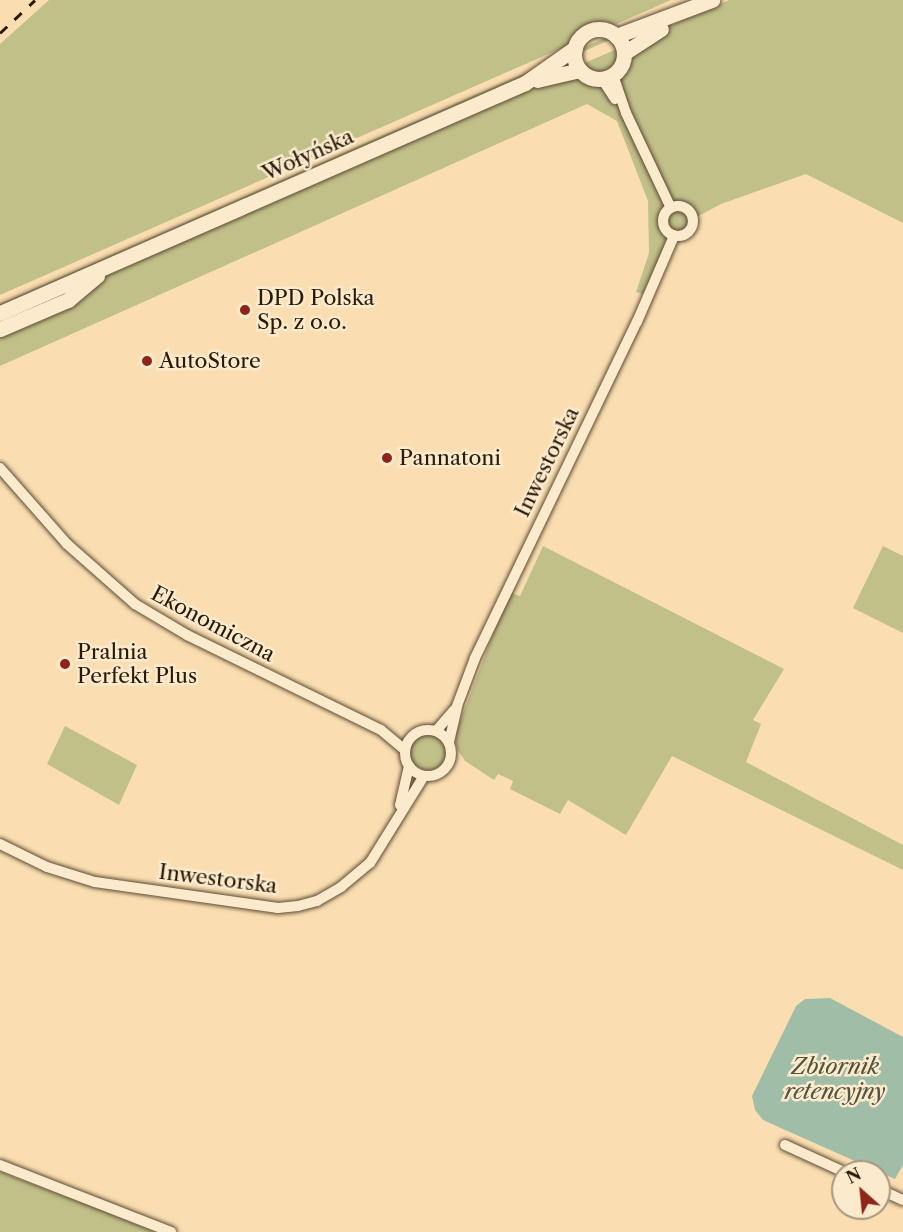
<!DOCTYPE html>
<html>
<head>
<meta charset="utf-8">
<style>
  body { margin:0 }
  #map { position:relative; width:903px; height:1232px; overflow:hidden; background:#fadeb1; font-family:"Libre Caslon Text",serif }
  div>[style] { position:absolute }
  .green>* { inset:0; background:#c1c089 }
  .round { border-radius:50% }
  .water>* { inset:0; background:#9fbda7 }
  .roads { filter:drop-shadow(0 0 2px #5d4b34) drop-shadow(0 0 2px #5d4b34) }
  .street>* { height:10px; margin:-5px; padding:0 5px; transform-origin:5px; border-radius:5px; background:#fceacc }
  .street>.ring { margin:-5px; padding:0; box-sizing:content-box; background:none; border:10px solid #fceacc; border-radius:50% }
  .secondary>* { height:15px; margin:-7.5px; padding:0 7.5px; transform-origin:7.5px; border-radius:7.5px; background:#fceacc }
  .secondary>.ring { margin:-7.5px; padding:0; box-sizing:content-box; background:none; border:15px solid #fceacc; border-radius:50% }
  .rail>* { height:3px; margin-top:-1.5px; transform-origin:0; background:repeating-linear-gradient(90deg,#291a0a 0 10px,transparent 0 20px) }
  .dots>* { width:16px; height:16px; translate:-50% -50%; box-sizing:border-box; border:3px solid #fceacc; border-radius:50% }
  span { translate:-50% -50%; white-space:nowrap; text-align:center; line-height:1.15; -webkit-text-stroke:5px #fceacc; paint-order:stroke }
  .street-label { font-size:21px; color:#291a0a }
  .poi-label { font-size:21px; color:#291a0a }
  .left { translate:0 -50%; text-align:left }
  .water-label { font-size:22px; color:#525341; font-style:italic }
  .north { position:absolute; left:831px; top:1160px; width:60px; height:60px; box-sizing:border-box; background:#fceacc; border:2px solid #a8977e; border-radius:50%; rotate:333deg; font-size:16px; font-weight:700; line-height:24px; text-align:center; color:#291a0a }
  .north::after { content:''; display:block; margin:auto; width:21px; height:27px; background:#8f2418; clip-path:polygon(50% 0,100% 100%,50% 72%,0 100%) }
</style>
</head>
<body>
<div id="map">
  <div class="green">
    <div style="clip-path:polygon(49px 0,671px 0,0 295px,0 44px)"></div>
    <div style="clip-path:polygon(729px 0,903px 0,903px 223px,806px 174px,721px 204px,691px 220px,662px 255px,643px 294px,636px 292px,649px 253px,648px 201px,617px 121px,587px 104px,0 366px,0 333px,106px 272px)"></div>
    <div style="clip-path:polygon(616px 33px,612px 39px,0 308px,0 304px)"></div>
    <div style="clip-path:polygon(543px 546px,784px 669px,753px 720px,761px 724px,746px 762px,903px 845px,903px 870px,672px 756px,626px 835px,568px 800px,560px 814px,510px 789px,513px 781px,498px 774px,494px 780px,465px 761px,457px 749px,455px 735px,509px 592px,520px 596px)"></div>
    <div style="clip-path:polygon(883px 546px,903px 556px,903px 633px,853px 608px)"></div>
    <div style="clip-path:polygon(65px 726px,137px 765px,119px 805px,47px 764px)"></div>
    <div class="round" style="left:410px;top:734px;width:36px;height:36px"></div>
    <div style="clip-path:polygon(0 1172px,88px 1205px,155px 1232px,0 1232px)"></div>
  </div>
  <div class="water">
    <div style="clip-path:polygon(830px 998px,903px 1037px,903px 1165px,895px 1179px,763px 1120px,755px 1110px,752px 1096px,796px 1006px,805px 999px)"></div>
  </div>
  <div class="roads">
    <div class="street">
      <div style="left:613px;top:75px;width:40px;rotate:71.1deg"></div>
      <div style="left:626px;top:113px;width:105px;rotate:64.7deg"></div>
      <div style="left:602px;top:79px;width:24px;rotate:57deg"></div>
      <div class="ring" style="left:663px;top:206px;width:20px;height:20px"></div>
      <div style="left:0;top:468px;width:101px;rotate:48.6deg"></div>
      <div style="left:67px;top:544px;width:91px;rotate:41.4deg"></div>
      <div style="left:135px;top:604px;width:61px;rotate:30.8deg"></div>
      <div style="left:187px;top:635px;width:216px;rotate:26.1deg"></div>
      <div style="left:381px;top:730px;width:31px;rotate:40deg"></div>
      <div class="ring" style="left:405px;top:730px;width:36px;height:36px"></div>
      <div style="left:436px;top:731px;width:29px;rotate:-49deg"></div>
      <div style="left:449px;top:742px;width:37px;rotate:-77deg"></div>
      <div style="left:457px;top:706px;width:51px;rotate:-69.4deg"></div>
      <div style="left:475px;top:658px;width:373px;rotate:-64.3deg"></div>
      <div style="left:637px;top:322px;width:94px;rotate:-66.7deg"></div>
      <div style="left:400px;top:805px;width:40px;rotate:-77deg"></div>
      <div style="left:0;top:844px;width:52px;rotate:26.1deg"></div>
      <div style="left:47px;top:867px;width:50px;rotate:17.4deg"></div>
      <div style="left:95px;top:882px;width:185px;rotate:8.1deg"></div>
      <div style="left:278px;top:908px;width:20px;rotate:-6deg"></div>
      <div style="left:298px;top:906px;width:20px;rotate:-15deg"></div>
      <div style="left:317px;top:901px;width:28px;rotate:-30deg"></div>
      <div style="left:341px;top:887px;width:38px;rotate:-40deg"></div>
      <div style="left:370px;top:863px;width:102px;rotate:-58.2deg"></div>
      <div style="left:785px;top:1145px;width:65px;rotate:24.6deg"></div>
      <div style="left:0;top:1165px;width:184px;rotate:21.4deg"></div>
      <div style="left:879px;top:1189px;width:26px;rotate:25deg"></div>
    </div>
    <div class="secondary">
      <div class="ring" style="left:574px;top:29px;width:35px;height:35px"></div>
      <div style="left:616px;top:36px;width:103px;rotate:-20.6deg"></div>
      <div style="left:624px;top:53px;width:44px;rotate:-33deg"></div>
      <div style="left:537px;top:80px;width:44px;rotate:-13.1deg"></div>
      <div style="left:0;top:313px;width:573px;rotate:-23.66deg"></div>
      <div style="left:525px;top:83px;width:61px;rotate:-35deg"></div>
      <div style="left:0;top:329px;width:74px;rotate:-23.1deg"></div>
      <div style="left:68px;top:300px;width:38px;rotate:-40deg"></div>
    </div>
  </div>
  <div class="rail">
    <div style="left:0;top:33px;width:48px;rotate:-43.3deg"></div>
  </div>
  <div class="dots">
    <div style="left:245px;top:310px;background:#8f2418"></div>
    <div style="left:147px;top:361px;background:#8f2418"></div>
    <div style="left:387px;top:458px;background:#8f2418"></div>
    <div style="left:65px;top:664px;background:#8f2418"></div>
  </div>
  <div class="street-label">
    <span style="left:308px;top:155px;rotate:-24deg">Wołyńska</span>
    <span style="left:547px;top:462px;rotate:-64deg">Inwestorska</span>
    <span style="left:213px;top:624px;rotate:28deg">Ekonomiczna</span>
    <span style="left:218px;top:879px;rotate:7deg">Inwestorska</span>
  </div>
  <div class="poi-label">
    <span class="left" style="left:257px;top:310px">DPD Polska<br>Sp. z o.o.</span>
    <span class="left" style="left:159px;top:361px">AutoStore</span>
    <span class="left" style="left:399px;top:458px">Pannatoni</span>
    <span class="left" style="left:77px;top:664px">Pralnia<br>Perfekt Plus</span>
  </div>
  <div class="water-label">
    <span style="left:835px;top:1079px">Zbiornik<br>retencyjny</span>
  </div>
  <div class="north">N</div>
</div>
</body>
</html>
